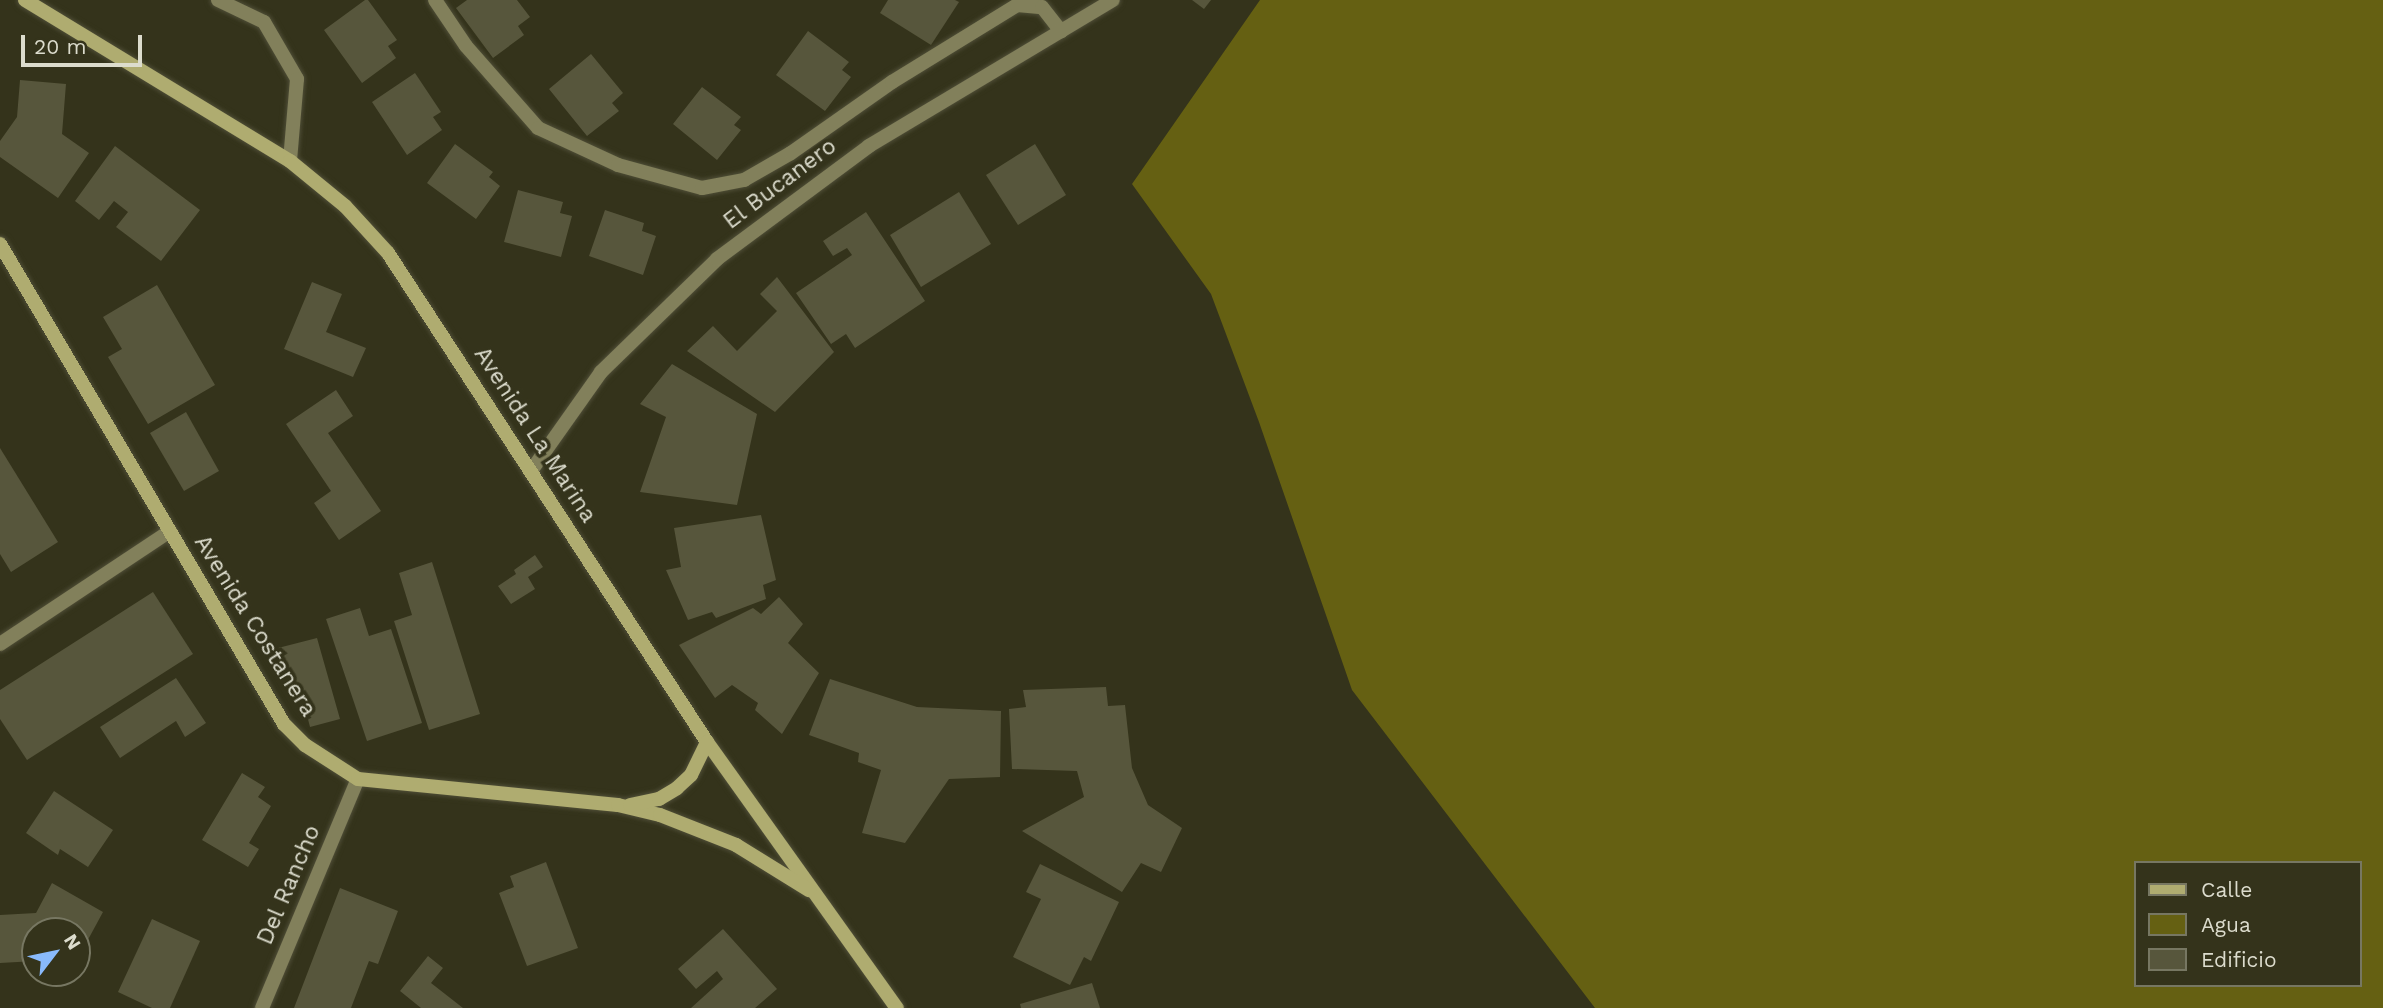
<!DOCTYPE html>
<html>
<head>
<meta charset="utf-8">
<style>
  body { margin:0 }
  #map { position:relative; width:2383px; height:1008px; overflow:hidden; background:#34331b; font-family:"Work Sans",sans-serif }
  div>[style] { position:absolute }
  .water>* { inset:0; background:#656012 }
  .building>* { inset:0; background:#57563c }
  .roads { filter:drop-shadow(0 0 2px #4f4e37) drop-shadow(0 0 2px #4f4e37) }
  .lane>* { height:14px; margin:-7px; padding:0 7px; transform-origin:7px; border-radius:7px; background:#82805b }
  .street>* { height:14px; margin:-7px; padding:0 7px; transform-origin:7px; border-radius:7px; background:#82805b }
  .secondary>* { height:14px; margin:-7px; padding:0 7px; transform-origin:7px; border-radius:7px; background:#afac70 }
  span { translate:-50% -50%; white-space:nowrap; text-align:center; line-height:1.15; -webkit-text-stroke:7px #34331b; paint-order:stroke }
  .street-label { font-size:23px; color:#dcdccd }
  .legend { position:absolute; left:2134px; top:861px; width:228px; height:126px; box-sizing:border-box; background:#34331b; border:2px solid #777762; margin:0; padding:9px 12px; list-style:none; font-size:21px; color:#dcdccd }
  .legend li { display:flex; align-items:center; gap:14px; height:35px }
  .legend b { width:35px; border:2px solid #777762 }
  .north { position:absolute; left:21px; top:917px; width:70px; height:70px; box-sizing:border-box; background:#34331b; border:2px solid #777762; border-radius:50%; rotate:58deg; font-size:19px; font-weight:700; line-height:28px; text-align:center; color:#dcdccd }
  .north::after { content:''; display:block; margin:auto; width:24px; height:32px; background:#89bafc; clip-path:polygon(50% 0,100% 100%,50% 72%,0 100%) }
  .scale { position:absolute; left:21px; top:35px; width:121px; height:32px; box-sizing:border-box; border:4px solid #dcdccd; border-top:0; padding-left:9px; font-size:21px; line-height:24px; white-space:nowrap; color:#dcdccd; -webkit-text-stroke:5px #34331b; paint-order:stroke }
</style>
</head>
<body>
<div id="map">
  <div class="water">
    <div style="clip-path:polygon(evenodd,1260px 0,2383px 0,2383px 1008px,1595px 1008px,1352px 690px,1259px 422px,1211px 294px,1132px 184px,1260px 0,2136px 863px,2360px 863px,2360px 985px,2136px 985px,2136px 863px)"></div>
  </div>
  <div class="building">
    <div style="clip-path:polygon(365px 0,368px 0,397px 40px,388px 46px,396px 58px,362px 83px,324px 30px)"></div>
    <div style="clip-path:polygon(467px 0,517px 0,530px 17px,518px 26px,524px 35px,493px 58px,456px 8px)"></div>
    <div style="clip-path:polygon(888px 0,955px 0,959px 2px,931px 45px,880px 13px)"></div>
    <div style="clip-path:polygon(1192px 0,1211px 0,1204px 9px)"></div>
    <div style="clip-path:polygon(808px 31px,849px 62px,842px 70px,851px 77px,825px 111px,776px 75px)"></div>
    <div style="clip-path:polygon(591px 54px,623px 93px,612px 103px,619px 111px,587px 136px,549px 89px)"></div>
    <div style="clip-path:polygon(415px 73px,441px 112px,433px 117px,442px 130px,407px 155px,372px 102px)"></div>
    <div style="clip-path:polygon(20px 80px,66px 84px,62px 134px,89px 153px,58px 198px,0 157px,0 141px,17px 117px)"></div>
    <div style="clip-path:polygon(702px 87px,741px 117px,734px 125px,741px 130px,717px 160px,673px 124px)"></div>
    <div style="clip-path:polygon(455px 144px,493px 172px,489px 177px,500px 186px,476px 219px,427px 183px)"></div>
    <div style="clip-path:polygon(1035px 144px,1066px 195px,1018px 225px,986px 175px)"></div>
    <div style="clip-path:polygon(115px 146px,200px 210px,161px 261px,116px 227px,128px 212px,114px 201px,99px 220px,75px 201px)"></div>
    <div style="clip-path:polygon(518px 190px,563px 202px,560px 213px,572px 216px,561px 257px,504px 242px)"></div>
    <div style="clip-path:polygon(959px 192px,991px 244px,921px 287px,890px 235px)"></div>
    <div style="clip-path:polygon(605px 210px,644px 223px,642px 231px,656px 236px,643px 275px,589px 256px)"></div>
    <div style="clip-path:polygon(866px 212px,925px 301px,855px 348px,846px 334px,831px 344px,796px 293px,852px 255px,847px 248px,833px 256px,823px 241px)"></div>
    <div style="clip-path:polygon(777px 277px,834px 352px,775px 412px,687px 351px,713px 326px,737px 351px,777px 311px,760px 294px)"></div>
    <div style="clip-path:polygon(312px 282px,342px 294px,326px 332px,366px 348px,353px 377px,284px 349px)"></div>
    <div style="clip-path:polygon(157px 285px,215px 385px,148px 424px,108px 357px,122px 349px,103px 317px)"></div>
    <div style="clip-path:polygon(672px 364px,757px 414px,737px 505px,640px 492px,666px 417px,640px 404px)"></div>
    <div style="clip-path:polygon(336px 390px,353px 416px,328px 433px,381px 511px,339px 540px,314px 503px,331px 491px,286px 424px)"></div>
    <div style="clip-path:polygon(186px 412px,219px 471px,184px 491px,150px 433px)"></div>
    <div style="clip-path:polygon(0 448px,58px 542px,11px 572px,0 554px)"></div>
    <div style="clip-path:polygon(761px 515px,776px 580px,763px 585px,766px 599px,716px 618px,712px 612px,688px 620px,666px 570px,681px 567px,674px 528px)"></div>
    <div style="clip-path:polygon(535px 555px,543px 567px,528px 577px,535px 589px,511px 604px,498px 586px,516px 574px,514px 570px)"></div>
    <div style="clip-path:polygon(432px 562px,480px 714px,429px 730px,394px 621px,412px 615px,399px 573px)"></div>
    <div style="clip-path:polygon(153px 592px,193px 654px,27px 760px,0 719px,0 690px)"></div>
    <div style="clip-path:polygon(779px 597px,803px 624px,788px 643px,819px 673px,782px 734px,755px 710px,758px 703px,732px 685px,715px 698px,679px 645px,753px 608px,761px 614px)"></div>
    <div style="clip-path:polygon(360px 608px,369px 636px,391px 629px,422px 723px,367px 741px,326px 619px)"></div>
    <div style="clip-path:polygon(317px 638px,340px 719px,310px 727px,301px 692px,290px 695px,278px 648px)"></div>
    <div style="clip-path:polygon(176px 678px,206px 723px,185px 737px,176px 721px,120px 758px,100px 727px)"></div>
    <div style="clip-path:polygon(830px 679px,917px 707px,1001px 711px,1000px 777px,949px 779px,905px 843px,862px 833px,881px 770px,858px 762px,859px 753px,809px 735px)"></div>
    <div style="clip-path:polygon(1106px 687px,1108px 706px,1125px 705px,1132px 768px,1148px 805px,1182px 828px,1161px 872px,1141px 863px,1122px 892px,1022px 831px,1084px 797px,1077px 771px,1012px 769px,1009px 709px,1026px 707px,1023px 690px)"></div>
    <div style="clip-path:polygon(242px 773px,265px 787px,258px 797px,271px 806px,249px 843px,259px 849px,248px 867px,202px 840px)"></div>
    <div style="clip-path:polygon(54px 791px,113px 830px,88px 867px,60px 849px,58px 855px,26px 833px)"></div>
    <div style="clip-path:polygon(546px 862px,578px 948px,527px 966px,499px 893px,514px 887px,510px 876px)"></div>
    <div style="clip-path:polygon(1040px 864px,1119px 902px,1091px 961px,1084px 957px,1070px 985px,1013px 957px,1041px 899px,1026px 892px)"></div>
    <div style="clip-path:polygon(52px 883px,103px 912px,77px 960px,77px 931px,35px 931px,35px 961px,0 963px,0 915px,36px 913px)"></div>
    <div style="clip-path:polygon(340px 888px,398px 911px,378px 964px,369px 961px,351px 1008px,294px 1008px)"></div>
    <div style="clip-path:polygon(152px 919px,200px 941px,170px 1008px,152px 1008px,118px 992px)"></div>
    <div style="clip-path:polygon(723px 929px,777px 989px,755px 1008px,691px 1008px,723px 979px,717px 971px,696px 989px,678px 969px)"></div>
    <div style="clip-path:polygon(428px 956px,443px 968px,431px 983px,463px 1008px,421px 1008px,400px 991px)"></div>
    <div style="clip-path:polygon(1092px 983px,1100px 1008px,1021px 1008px,1020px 1004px)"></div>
  </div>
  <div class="roads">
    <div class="lane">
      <div style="left:218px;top:0;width:51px;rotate:25.6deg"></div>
      <div style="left:264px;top:22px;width:66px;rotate:59.9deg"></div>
      <div style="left:297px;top:79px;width:82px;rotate:94.9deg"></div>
      <div style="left:435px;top:0;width:55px;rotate:56deg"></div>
      <div style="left:466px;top:46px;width:109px;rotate:48.7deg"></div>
      <div style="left:538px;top:128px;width:88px;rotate:24.8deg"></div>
      <div style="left:618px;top:165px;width:87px;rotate:15.3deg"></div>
      <div style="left:702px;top:188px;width:43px;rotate:-10.8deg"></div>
      <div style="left:744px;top:180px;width:54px;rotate:-29.9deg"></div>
      <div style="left:791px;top:153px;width:123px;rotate:-35.1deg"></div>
      <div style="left:892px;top:82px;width:147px;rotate:-31.6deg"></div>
      <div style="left:1017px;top:5px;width:25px;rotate:5deg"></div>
      <div style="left:1042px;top:7px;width:31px;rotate:52deg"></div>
    </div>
    <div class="street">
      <div style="left:531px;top:471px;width:121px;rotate:-54.7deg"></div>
      <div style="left:601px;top:372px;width:162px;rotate:-44.2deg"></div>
      <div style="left:717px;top:259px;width:189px;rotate:-36.6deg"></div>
      <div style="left:869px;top:146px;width:284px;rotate:-30.9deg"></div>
      <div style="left:0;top:644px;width:204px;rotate:-33.6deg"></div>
      <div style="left:262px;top:1008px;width:248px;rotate:-67.3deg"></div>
    </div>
    <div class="secondary">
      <div style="left:25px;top:0;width:310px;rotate:31.3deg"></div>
      <div style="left:290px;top:161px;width:71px;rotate:39.3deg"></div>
      <div style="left:345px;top:206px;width:64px;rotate:47.5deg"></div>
      <div style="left:388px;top:253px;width:584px;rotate:56.88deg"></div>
      <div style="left:707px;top:742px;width:327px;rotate:54.5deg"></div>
      <div style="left:0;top:244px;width:558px;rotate:59.39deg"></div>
      <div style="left:284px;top:724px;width:30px;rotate:45deg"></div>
      <div style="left:305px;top:745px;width:63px;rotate:32.7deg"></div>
      <div style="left:358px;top:779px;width:261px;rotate:5.7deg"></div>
      <div style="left:618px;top:805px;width:43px;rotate:13.4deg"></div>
      <div style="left:660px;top:815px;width:82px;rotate:21.5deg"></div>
      <div style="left:736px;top:845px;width:86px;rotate:31.7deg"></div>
      <div style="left:630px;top:805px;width:30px;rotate:-12deg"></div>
      <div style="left:659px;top:799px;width:21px;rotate:-31deg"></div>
      <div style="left:677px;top:788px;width:19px;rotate:-43deg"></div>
      <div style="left:691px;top:775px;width:37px;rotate:-64deg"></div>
    </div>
  </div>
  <div class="street-label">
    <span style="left:780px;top:184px;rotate:-37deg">El Bucanero</span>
    <span style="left:535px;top:435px;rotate:57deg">Avenida La Marina</span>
    <span style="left:255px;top:626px;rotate:58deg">Avenida Costanera</span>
    <span style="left:289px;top:885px;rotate:-67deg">Del Rancho</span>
  </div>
  <ul class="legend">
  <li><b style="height:9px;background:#afac70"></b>Calle</li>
  <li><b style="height:19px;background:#656012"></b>Agua</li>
  <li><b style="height:19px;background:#57563c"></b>Edificio</li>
  </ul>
  <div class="north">N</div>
  <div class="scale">20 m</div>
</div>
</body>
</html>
